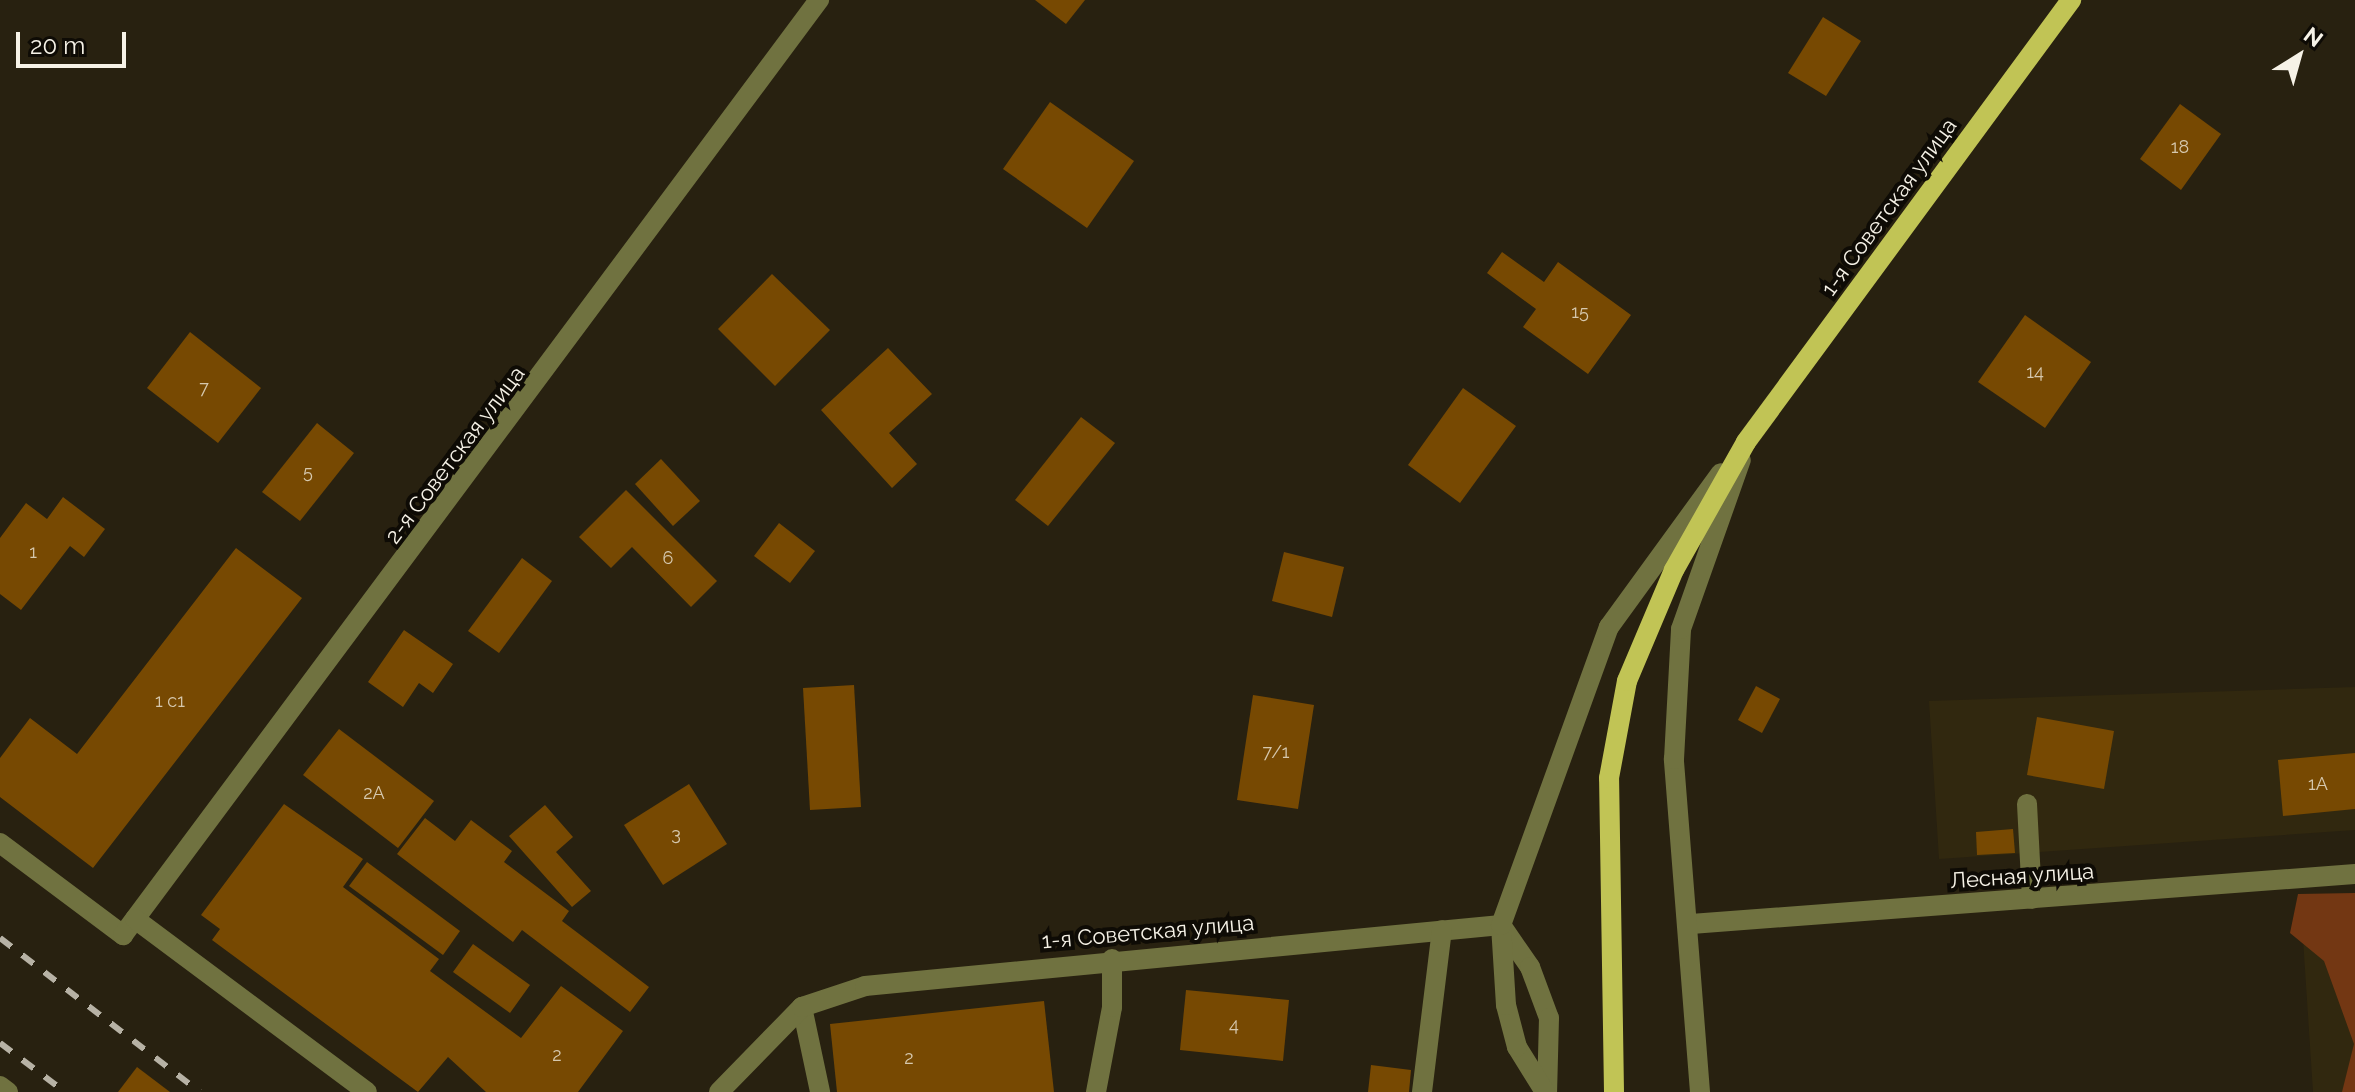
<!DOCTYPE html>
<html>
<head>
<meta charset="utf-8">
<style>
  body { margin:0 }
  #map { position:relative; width:2355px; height:1092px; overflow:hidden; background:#282110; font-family:Raleway,sans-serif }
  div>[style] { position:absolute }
  .built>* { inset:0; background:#31280f }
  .forest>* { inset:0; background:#733713 }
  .building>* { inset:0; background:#774902 }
  .minor>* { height:20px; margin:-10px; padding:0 10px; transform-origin:10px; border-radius:10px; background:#707240 }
  .major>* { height:20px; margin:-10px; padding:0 10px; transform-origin:10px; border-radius:10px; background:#c1c455 }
  .rail>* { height:6px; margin-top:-3px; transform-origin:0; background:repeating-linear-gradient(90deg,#b7b2a5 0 14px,transparent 0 28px) }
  span { translate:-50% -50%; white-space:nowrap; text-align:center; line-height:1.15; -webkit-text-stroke:8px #0e0b05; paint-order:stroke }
  .number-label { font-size:18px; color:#d6c8ae }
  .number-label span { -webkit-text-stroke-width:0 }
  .street-label { font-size:22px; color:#f6f2e7 }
  .north { position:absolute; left:2259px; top:16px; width:80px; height:80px; -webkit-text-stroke:6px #0e0b05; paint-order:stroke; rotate:37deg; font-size:22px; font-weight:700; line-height:32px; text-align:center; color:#f6f2e7 }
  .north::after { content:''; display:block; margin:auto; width:28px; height:36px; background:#f6f2e7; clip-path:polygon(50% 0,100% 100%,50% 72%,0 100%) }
  .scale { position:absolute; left:16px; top:32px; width:110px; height:36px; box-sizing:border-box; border:4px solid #f6f2e7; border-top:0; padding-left:10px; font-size:24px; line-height:28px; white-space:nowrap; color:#f6f2e7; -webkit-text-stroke:6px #0e0b05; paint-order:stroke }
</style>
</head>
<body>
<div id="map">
  <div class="built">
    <div style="clip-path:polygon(2355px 687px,2355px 830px,1939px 859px,1929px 701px)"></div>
    <div style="clip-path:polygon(2301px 908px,2355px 908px,2355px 1092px,2313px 1092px)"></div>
  </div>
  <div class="forest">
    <div style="clip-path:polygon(2355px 893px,2355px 1092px,2342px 1092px,2354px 1044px,2324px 961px,2290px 933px,2298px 894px)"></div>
  </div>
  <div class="building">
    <div style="clip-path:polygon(1035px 0,1085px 0,1066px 24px)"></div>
    <div style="clip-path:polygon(1823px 17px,1861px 41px,1826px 96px,1788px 73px)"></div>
    <div style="clip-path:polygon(1050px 102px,1134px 161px,1087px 228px,1003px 169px)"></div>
    <div style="clip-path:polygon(2180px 104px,2221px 134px,2181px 190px,2140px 159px)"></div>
    <div style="clip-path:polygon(1502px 252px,1544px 282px,1558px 262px,1631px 315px,1588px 374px,1523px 327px,1536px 309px,1487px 273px)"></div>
    <div style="clip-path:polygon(772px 274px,830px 330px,775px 386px,718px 329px)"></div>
    <div style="clip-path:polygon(2025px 315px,2091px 362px,2045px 428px,1978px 382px)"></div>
    <div style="clip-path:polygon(190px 332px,261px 388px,218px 443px,147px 388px)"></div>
    <div style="clip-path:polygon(888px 348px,932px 394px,889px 433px,917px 464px,892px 488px,821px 410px)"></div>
    <div style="clip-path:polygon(1463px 388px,1516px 426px,1460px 503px,1408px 465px)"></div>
    <div style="clip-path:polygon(1081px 417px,1115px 443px,1048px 526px,1015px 500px)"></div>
    <div style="clip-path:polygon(317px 423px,354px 453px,300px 521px,262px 492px)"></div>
    <div style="clip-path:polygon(661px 459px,700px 501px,673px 526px,635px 484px)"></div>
    <div style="clip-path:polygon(626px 490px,717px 581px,691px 607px,632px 547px,611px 568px,579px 537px)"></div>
    <div style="clip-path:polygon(63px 497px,105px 529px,84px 557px,70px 546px,21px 610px,0 594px,0 538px,26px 503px,47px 519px)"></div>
    <div style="clip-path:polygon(779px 523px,815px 551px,790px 583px,754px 556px)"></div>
    <div style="clip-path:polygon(236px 548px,302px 598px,93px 868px,0 797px,0 758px,30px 718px,77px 754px)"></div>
    <div style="clip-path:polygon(1284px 552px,1344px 567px,1332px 617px,1272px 601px)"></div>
    <div style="clip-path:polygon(522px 558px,552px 581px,499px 653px,468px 631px)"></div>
    <div style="clip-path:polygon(404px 630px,453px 664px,433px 693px,419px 683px,403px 707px,368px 682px)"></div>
    <div style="clip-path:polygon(854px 685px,861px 807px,810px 810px,803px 688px)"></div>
    <div style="clip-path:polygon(1756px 686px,1780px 699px,1762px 733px,1738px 720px)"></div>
    <div style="clip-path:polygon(1253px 695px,1314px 705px,1298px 809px,1237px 800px)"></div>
    <div style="clip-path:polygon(2037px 717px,2114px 731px,2104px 789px,2027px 775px)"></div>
    <div style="clip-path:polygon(339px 729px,434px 801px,398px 848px,303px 775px)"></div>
    <div style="clip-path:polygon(2355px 753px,2355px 809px,2283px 816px,2278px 760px)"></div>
    <div style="clip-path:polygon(689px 784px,727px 844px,663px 885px,624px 825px)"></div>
    <div style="clip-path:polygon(284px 804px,363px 859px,343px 887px,439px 959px,430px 971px,521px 1038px,561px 986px,623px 1031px,578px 1092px,486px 1092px,448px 1057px,418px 1092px,212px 940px,220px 929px,201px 915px)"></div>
    <div style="clip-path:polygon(545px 805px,573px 837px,556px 852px,591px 891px,572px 907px,509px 836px)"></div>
    <div style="clip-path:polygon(425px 818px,455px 841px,471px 820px,512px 851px,504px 862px,569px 911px,562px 921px,649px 987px,630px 1012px,522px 930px,513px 942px,397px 854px)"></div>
    <div style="clip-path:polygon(2013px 829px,2015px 853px,1977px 855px,1976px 832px)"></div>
    <div style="clip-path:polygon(367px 862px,460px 931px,443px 955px,349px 886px)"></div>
    <div style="clip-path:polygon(473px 944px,530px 985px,510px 1013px,453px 972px)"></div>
    <div style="clip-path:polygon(1186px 990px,1289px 1000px,1283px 1061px,1180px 1050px)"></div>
    <div style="clip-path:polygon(1044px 1001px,1054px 1092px,837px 1092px,830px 1024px)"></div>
    <div style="clip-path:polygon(1371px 1065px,1411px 1070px,1409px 1092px,1368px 1092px)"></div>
    <div style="clip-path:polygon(137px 1067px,170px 1092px,118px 1092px)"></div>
  </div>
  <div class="minor">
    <div style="left:2027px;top:804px;width:95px;rotate:87deg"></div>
    <div style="left:0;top:843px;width:154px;rotate:36.8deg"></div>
    <div style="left:123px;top:935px;width:1166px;rotate:-53.34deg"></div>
    <div style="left:135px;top:919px;width:289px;rotate:36.7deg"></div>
    <div style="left:1691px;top:924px;width:666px;rotate:-4.31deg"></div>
    <div style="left:1501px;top:925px;width:51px;rotate:55.4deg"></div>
    <div style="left:1530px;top:967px;width:54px;rotate:69.6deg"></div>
    <div style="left:1549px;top:1018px;width:74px;rotate:91.5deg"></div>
    <div style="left:802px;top:1007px;width:87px;rotate:78deg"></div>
    <div style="left:0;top:1086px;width:10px;rotate:37deg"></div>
    <div style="left:719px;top:1092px;width:119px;rotate:-45.7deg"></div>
    <div style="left:802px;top:1007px;width:66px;rotate:-18.4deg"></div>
    <div style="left:865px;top:986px;width:639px;rotate:-5.48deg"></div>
    <div style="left:1096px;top:1092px;width:86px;rotate:-79.3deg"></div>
    <div style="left:1112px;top:1007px;width:48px;rotate:-90deg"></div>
    <div style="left:1422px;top:1092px;width:163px;rotate:-83deg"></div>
    <div style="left:1545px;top:1092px;width:53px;rotate:-121.9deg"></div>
    <div style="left:1517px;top:1047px;width:43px;rotate:-104.7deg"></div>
    <div style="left:1506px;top:1005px;width:80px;rotate:-93.6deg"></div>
    <div style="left:1501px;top:925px;width:317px;rotate:-70.1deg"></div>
    <div style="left:1609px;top:627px;width:190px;rotate:-54deg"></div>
    <div style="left:1700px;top:1092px;width:334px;rotate:-94.5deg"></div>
    <div style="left:1674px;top:759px;width:130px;rotate:-86.9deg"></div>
    <div style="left:1681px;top:629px;width:179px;rotate:-70.5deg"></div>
  </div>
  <div class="major">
    <div style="left:1614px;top:1092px;width:314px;rotate:-90.9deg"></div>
    <div style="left:1609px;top:778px;width:99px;rotate:-79.5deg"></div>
    <div style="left:1627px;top:681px;width:121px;rotate:-67.1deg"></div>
    <div style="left:1674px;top:570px;width:147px;rotate:-60.6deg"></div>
    <div style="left:1746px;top:442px;width:549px;rotate:-53.67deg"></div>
  </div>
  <div class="rail">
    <div style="left:0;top:938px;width:252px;rotate:37.6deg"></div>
    <div style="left:0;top:1043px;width:81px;rotate:37deg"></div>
  </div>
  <div class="number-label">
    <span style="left:2180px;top:147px">18</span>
    <span style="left:1580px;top:312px">15</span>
    <span style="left:2035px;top:372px">14</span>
    <span style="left:204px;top:388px">7</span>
    <span style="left:308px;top:472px">5</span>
    <span style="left:33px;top:552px">1</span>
    <span style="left:668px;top:558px">6</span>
    <span style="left:170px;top:701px">1 с1</span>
    <span style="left:1276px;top:752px">7/1</span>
    <span style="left:2318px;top:784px">1А</span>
    <span style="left:374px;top:793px">2А</span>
    <span style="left:676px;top:834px">3</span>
    <span style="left:1234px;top:1025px">4</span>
    <span style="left:557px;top:1055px">2</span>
    <span style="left:909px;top:1058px">2</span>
  </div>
  <div class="street-label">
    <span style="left:1889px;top:207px;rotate:-54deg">1-я Советская улица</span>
    <span style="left:455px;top:455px;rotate:-53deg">2-я Советская улица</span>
    <span style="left:2022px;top:876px;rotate:-4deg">Лесная улица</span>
    <span style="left:1148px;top:932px;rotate:-5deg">1-я Советская улица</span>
  </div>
  <div class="north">N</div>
  <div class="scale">20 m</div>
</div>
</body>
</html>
